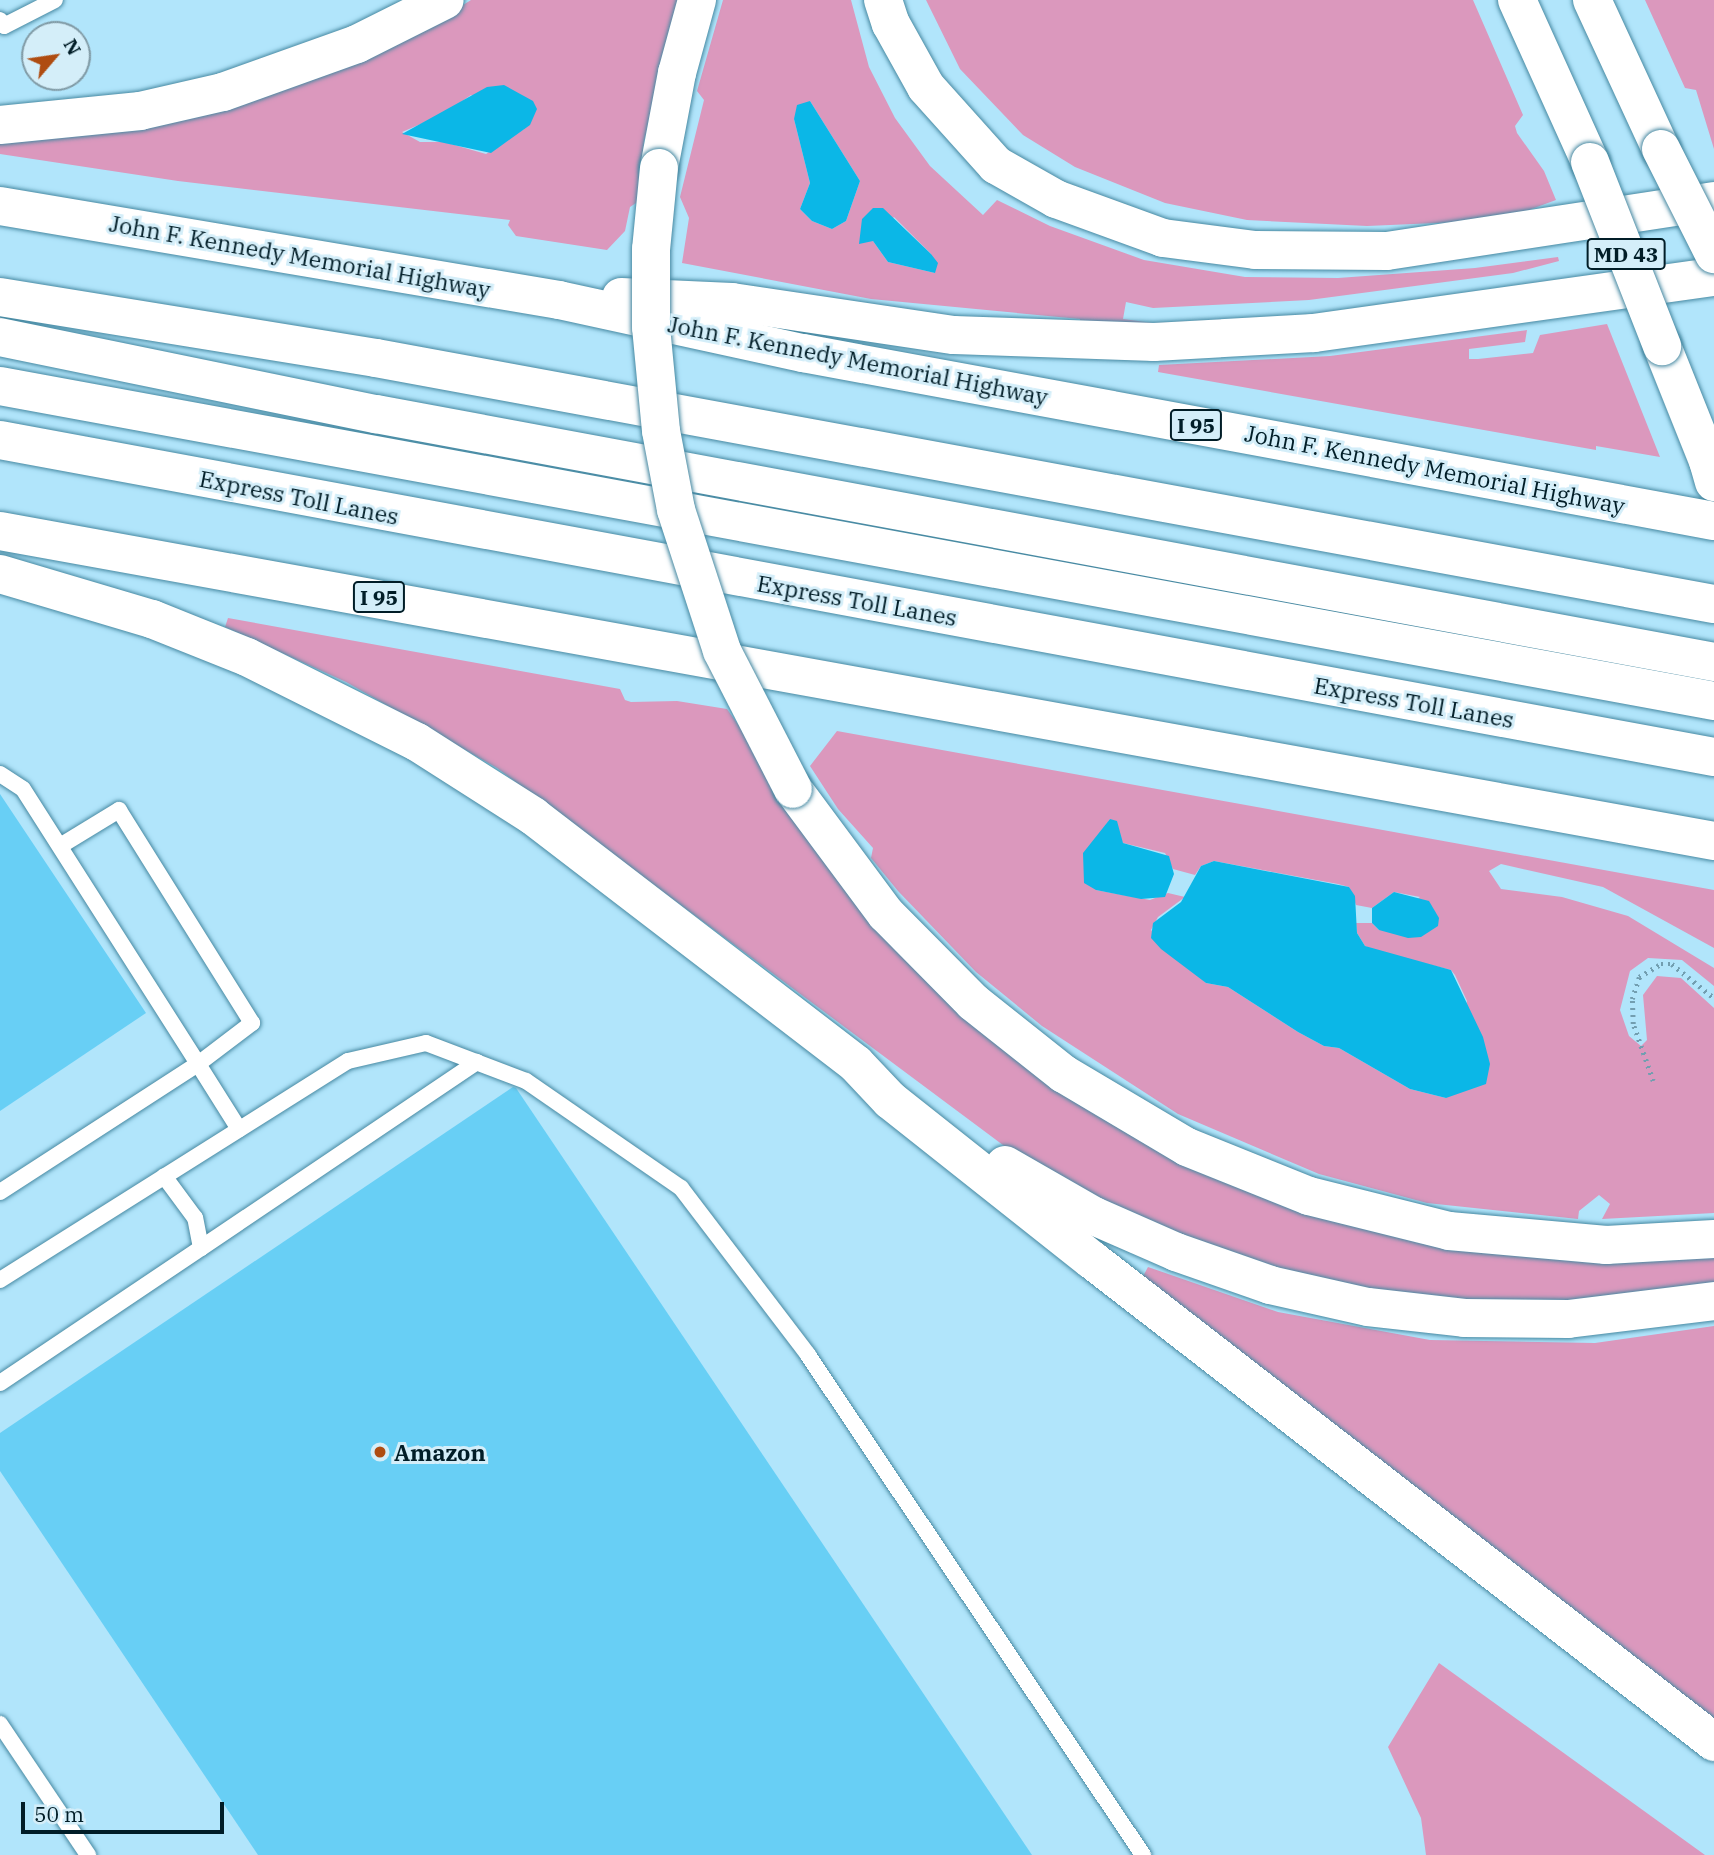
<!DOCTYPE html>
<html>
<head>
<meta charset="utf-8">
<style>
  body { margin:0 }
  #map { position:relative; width:1714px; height:1855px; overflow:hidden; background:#b1e5fb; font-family:"IBM Plex Serif",serif }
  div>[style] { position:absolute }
  .green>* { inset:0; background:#db98bd }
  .water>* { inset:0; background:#0bb7e7 }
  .building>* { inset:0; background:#68cff5 }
  .path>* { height:4.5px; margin-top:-2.25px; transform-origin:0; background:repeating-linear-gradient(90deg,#729eb0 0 2px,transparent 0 7px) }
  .roads { filter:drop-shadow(0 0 2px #4789a2) drop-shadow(0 0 2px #4789a2) }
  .service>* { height:16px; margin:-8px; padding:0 8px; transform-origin:8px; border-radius:8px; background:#fff }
  .trunk>* { height:38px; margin:-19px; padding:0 19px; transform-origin:19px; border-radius:19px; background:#fff }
  .motorway>* { height:38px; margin:-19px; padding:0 19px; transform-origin:19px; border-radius:19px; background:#fff }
  .bridges { filter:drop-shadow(0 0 2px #4789a2) drop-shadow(0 0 2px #4789a2) }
  .trunk-bridge>* { height:38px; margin:-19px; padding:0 19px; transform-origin:19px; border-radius:19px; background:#fff }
  .motorway-bridge>* { height:38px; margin:-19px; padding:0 19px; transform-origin:19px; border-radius:19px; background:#fff }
  .dots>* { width:19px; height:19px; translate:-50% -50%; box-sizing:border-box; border:4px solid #d4eef9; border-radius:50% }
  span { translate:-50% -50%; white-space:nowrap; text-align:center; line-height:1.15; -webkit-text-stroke:6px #d4eef9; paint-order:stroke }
  .shield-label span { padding:2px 5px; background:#d4eef9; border:2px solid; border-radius:5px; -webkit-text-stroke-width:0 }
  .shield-label { font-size:21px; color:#011d27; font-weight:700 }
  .street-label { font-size:23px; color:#011d27 }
  .poi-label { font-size:23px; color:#011d27; font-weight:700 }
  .left { translate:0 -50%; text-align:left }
  .north { position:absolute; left:21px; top:21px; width:70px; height:70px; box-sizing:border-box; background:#d4eef9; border:2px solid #809aa5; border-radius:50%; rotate:61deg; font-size:19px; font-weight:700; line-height:28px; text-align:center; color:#011d27 }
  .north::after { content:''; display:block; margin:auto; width:24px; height:32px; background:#af4c11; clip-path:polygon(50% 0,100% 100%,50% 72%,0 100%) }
  .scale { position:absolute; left:21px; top:1802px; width:203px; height:32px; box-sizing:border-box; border:4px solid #011d27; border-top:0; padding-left:9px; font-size:21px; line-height:24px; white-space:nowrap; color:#011d27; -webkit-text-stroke:5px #d4eef9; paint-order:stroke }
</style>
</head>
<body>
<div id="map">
  <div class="green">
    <div style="clip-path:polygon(evenodd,471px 0,681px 0,644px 141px,639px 201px,630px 207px,625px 231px,607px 250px,516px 236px,508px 225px,510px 220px,178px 181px,0 154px,0 140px,452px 12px,471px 0,471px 95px,524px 129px,486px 154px,444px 142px,420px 142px,402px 132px,442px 115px,471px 95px)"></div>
    <div style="clip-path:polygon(evenodd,723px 0,851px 0,869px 67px,895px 118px,930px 166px,983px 215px,997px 200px,1050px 226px,1144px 260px,1245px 277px,1338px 278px,1475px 268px,1558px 257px,1559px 261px,1513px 273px,1309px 300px,1153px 308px,1126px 302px,1123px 319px,1153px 323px,1310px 315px,1080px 328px,1080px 319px,871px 299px,682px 263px,689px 218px,680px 197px,704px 100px,697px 91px,723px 0,810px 101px,860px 181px,846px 221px,832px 229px,812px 221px,800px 209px,810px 183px,794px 119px,810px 101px,723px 0,894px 217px,931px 254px,935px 273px,888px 262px,873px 241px,894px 217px)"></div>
    <div style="clip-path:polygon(926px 0,1473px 0,1523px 115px,1515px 126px,1517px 133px,1544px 171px,1556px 200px,1526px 211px,1460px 222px,1367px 226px,1247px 220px,1165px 203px,1075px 167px,1023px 135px,960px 69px)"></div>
    <div style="clip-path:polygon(1645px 0,1714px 0,1714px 149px,1696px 90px,1685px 88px)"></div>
    <div style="clip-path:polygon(1607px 324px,1660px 457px,1596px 446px,1596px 450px,1158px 372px,1159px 365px,1330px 356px,1527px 330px,1525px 342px,1469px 349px,1469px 359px,1478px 359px,1533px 353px,1540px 335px)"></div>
    <div style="clip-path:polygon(228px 618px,620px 689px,625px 700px,631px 702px,677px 701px,727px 709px,897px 947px,1332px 1220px,1454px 1249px,1714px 1254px,1714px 1288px,1617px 1302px,1448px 1302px,1290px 1275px,1164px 1232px,1011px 1151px,497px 768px,346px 682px,225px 627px)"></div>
    <div style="clip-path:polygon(evenodd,837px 731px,1714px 890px,1714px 948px,1603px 887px,1501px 864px,1489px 871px,1501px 889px,1562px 897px,1628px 916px,1714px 968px,1714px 986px,1682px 960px,1648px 958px,1630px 971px,1620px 1010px,1629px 1036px,1641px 1046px,1647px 1040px,1643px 995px,1657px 976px,1681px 978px,1714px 1008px,1714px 1213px,1602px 1219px,1610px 1204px,1599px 1195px,1579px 1211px,1578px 1219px,1427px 1203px,1319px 1174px,1178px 1114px,1042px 1026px,976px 972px,898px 891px,871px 858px,873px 848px,838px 809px,810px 766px,837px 731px,1110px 819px,1123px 843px,1165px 853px,1173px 869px,1195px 875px,1201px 866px,1214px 861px,1338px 884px,1349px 887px,1356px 905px,1372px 908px,1394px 892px,1420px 897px,1379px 930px,1372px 923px,1356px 923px,1357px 933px,1365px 946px,1376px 951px,1451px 970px,1455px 975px,1467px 1001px,1446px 1098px,1410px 1089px,1339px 1048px,1324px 1046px,1298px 1032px,1228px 987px,1206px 983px,1151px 930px,1158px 917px,1185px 897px,1168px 893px,1150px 900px,1096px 890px,1099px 835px,1110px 819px)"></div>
    <div style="clip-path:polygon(1148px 1267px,1278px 1312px,1430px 1340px,1595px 1343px,1714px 1326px,1714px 1725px,1141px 1280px)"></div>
    <div style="clip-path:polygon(1439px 1663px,1705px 1855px,1426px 1855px,1421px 1818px,1388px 1747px)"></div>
  </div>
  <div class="water">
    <div style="clip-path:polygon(504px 85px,533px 101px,537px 109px,530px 125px,491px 153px,402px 134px,487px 87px)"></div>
    <div style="clip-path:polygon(810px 101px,860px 181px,846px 221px,832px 229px,812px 221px,800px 209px,810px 183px,794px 119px,797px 105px)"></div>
    <div style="clip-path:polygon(873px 208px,883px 208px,931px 254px,938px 263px,935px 273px,888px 262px,873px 241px,859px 244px,862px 219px)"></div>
    <div style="clip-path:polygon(1110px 819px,1117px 821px,1123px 843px,1169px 856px,1174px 874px,1165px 897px,1141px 899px,1096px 890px,1084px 883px,1083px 853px)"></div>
    <div style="clip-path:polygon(1214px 861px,1349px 887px,1355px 896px,1357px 933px,1365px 946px,1451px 970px,1483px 1037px,1490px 1064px,1486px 1084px,1446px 1098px,1410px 1089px,1339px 1048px,1324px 1046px,1298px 1032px,1228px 987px,1206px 983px,1161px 949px,1151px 938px,1153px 923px,1181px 902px,1201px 866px)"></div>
    <div style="clip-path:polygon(1394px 892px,1429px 901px,1439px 918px,1438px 926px,1421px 937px,1408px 938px,1379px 930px,1372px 923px,1372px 908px)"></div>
  </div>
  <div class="building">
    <div style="clip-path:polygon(0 794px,146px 1013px,0 1111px)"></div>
    <div style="clip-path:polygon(513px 1087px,516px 1088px,1032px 1855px,258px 1855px,0 1471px,0 1433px)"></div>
  </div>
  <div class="path">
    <div style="left:1653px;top:1081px;width:60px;rotate:-109.3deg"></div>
    <div style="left:1633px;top:1024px;width:25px;rotate:-92deg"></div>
    <div style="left:1632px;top:999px;width:23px;rotate:-72deg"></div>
    <div style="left:1639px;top:977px;width:26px;rotate:-31deg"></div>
    <div style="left:1661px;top:964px;width:11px"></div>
    <div style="left:1672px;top:964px;width:54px;rotate:39deg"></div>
  </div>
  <div class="roads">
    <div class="service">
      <div style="left:0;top:20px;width:7px;rotate:56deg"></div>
      <div style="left:4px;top:26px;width:57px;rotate:-27deg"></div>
      <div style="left:0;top:774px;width:27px;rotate:33deg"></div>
      <div style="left:23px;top:789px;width:326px;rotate:57.5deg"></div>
      <div style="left:198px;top:1064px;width:68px;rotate:-37.2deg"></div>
      <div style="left:252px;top:1023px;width:251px;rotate:-122deg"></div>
      <div style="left:119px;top:810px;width:69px;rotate:148.6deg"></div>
      <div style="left:0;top:1192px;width:236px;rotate:-32.9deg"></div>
      <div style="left:198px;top:1064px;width:77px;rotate:57.8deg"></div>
      <div style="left:201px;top:1248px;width:333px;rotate:-34deg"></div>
      <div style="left:0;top:1280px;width:411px;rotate:-32.2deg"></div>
      <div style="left:348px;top:1061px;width:80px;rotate:-13deg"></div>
      <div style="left:426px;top:1043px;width:107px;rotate:20.8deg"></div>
      <div style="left:526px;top:1081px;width:188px;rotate:34.6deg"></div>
      <div style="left:681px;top:1188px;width:210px;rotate:52.7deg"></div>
      <div style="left:808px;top:1355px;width:602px;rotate:56.18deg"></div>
      <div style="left:0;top:1383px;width:242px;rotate:-33.9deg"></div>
      <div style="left:201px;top:1248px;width:31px;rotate:-101deg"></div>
      <div style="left:195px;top:1218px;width:52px;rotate:-126.4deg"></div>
      <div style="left:0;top:1724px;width:158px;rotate:56.1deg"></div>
    </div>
    <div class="trunk">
      <div style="left:1517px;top:0;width:178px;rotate:65.7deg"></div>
      <div style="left:1592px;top:0;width:164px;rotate:65.2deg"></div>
      <div style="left:1662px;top:346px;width:140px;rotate:68.2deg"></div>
    </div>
    <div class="motorway">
      <div style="left:883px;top:0;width:25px;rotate:72deg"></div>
      <div style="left:891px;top:24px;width:72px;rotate:60.9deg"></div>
      <div style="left:926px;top:87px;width:105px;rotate:48.1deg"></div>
      <div style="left:996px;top:165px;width:69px;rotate:29.5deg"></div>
      <div style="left:1056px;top:199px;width:114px;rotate:20deg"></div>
      <div style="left:1163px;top:238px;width:93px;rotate:7.4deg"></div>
      <div style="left:1255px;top:250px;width:132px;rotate:0.4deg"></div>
      <div style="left:1387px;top:251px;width:331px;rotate:-8.7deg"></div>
      <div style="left:0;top:125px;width:141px;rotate:-5.7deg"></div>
      <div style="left:140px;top:111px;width:85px;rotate:-12.9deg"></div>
      <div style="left:223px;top:92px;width:142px;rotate:-19.7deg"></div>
      <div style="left:357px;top:44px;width:98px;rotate:-26.6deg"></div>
      <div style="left:659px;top:168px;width:97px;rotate:-79.3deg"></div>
      <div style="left:677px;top:73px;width:76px;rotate:-74.7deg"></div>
      <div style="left:0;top:206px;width:567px;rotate:9.55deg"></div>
      <div style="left:559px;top:300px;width:250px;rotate:12.3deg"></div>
      <div style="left:803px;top:353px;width:926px;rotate:10.45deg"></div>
      <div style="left:0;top:297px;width:381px;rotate:9.2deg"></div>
      <div style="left:376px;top:358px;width:1360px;rotate:10.42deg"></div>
      <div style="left:621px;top:297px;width:111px;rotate:2.6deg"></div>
      <div style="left:732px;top:302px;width:224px;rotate:8.5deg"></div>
      <div style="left:954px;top:335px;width:200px;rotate:2deg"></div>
      <div style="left:1154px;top:342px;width:160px;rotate:-3.2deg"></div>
      <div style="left:1314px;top:333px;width:404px;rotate:-8deg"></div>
      <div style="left:0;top:337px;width:384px;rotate:11.6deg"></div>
      <div style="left:376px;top:414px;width:1361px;rotate:10.5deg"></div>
      <div style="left:0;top:386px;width:1743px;rotate:10.41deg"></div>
      <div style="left:0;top:440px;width:1743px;rotate:10.48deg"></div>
      <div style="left:1708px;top:461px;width:22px;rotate:74deg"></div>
      <div style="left:0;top:531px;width:1742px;rotate:10.25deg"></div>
      <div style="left:0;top:574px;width:159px;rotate:16.5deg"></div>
      <div style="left:152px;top:619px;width:102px;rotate:21.8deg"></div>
      <div style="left:247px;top:657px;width:190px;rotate:26.6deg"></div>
      <div style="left:417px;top:742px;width:138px;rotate:32.5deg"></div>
      <div style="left:533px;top:816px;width:407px;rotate:37.5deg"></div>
      <div style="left:856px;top:1064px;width:50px;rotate:46.6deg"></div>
      <div style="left:890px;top:1100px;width:258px;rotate:38.4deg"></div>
      <div style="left:1092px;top:1260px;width:787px;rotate:37.77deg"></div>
      <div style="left:793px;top:789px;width:156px;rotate:53.4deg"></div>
      <div style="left:886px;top:914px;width:124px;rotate:45.3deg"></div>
      <div style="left:973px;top:1002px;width:116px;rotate:38.4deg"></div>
      <div style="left:1064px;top:1074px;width:143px;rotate:30.7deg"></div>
      <div style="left:1187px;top:1147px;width:131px;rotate:21.9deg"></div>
      <div style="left:1309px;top:1196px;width:144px;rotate:14deg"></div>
      <div style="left:1449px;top:1231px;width:158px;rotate:5.1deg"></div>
      <div style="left:1606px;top:1245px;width:108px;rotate:-3.2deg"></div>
      <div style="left:1005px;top:1165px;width:103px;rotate:29.8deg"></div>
      <div style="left:1094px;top:1216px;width:90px;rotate:23.7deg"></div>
      <div style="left:1176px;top:1252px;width:100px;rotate:19.3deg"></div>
      <div style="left:1270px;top:1285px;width:100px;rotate:12.7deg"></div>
      <div style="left:1368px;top:1307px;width:97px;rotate:6.5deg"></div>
      <div style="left:1464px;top:1318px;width:104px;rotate:0.6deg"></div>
      <div style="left:1568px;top:1319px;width:147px;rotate:-7deg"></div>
    </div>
  </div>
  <div class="bridges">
    <div class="trunk-bridge">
      <div style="left:1661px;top:149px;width:118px;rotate:63.2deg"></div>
      <div style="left:1590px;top:162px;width:198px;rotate:68.6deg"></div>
    </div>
    <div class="motorway-bridge">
      <div style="left:659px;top:168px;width:81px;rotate:95.6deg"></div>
      <div style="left:651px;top:249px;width:78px;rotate:90deg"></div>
      <div style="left:651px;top:327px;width:104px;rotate:84.5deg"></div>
      <div style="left:661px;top:431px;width:80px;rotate:79.2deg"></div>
      <div style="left:676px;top:510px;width:148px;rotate:71.9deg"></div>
      <div style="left:722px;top:651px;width:155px;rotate:62.8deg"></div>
    </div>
  </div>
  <div class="dots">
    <div style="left:380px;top:1452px;background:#af4c11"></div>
  </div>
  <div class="shield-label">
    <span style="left:1626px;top:254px">MD 43</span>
    <span style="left:1196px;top:425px">I 95</span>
    <span style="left:379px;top:597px">I 95</span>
  </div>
  <div class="street-label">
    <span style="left:300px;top:256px;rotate:10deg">John F. Kennedy Memorial Highway</span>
    <span style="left:858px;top:360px;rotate:11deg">John F. Kennedy Memorial Highway</span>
    <span style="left:1435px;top:469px;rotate:11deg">John F. Kennedy Memorial Highway</span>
    <span style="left:299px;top:497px;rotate:11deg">Express Toll Lanes</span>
    <span style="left:857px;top:600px;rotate:10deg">Express Toll Lanes</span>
    <span style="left:1414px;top:702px;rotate:10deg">Express Toll Lanes</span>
  </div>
  <div class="poi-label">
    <span class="left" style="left:394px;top:1452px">Amazon</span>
  </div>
  <div class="north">N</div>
  <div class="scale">50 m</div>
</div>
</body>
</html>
